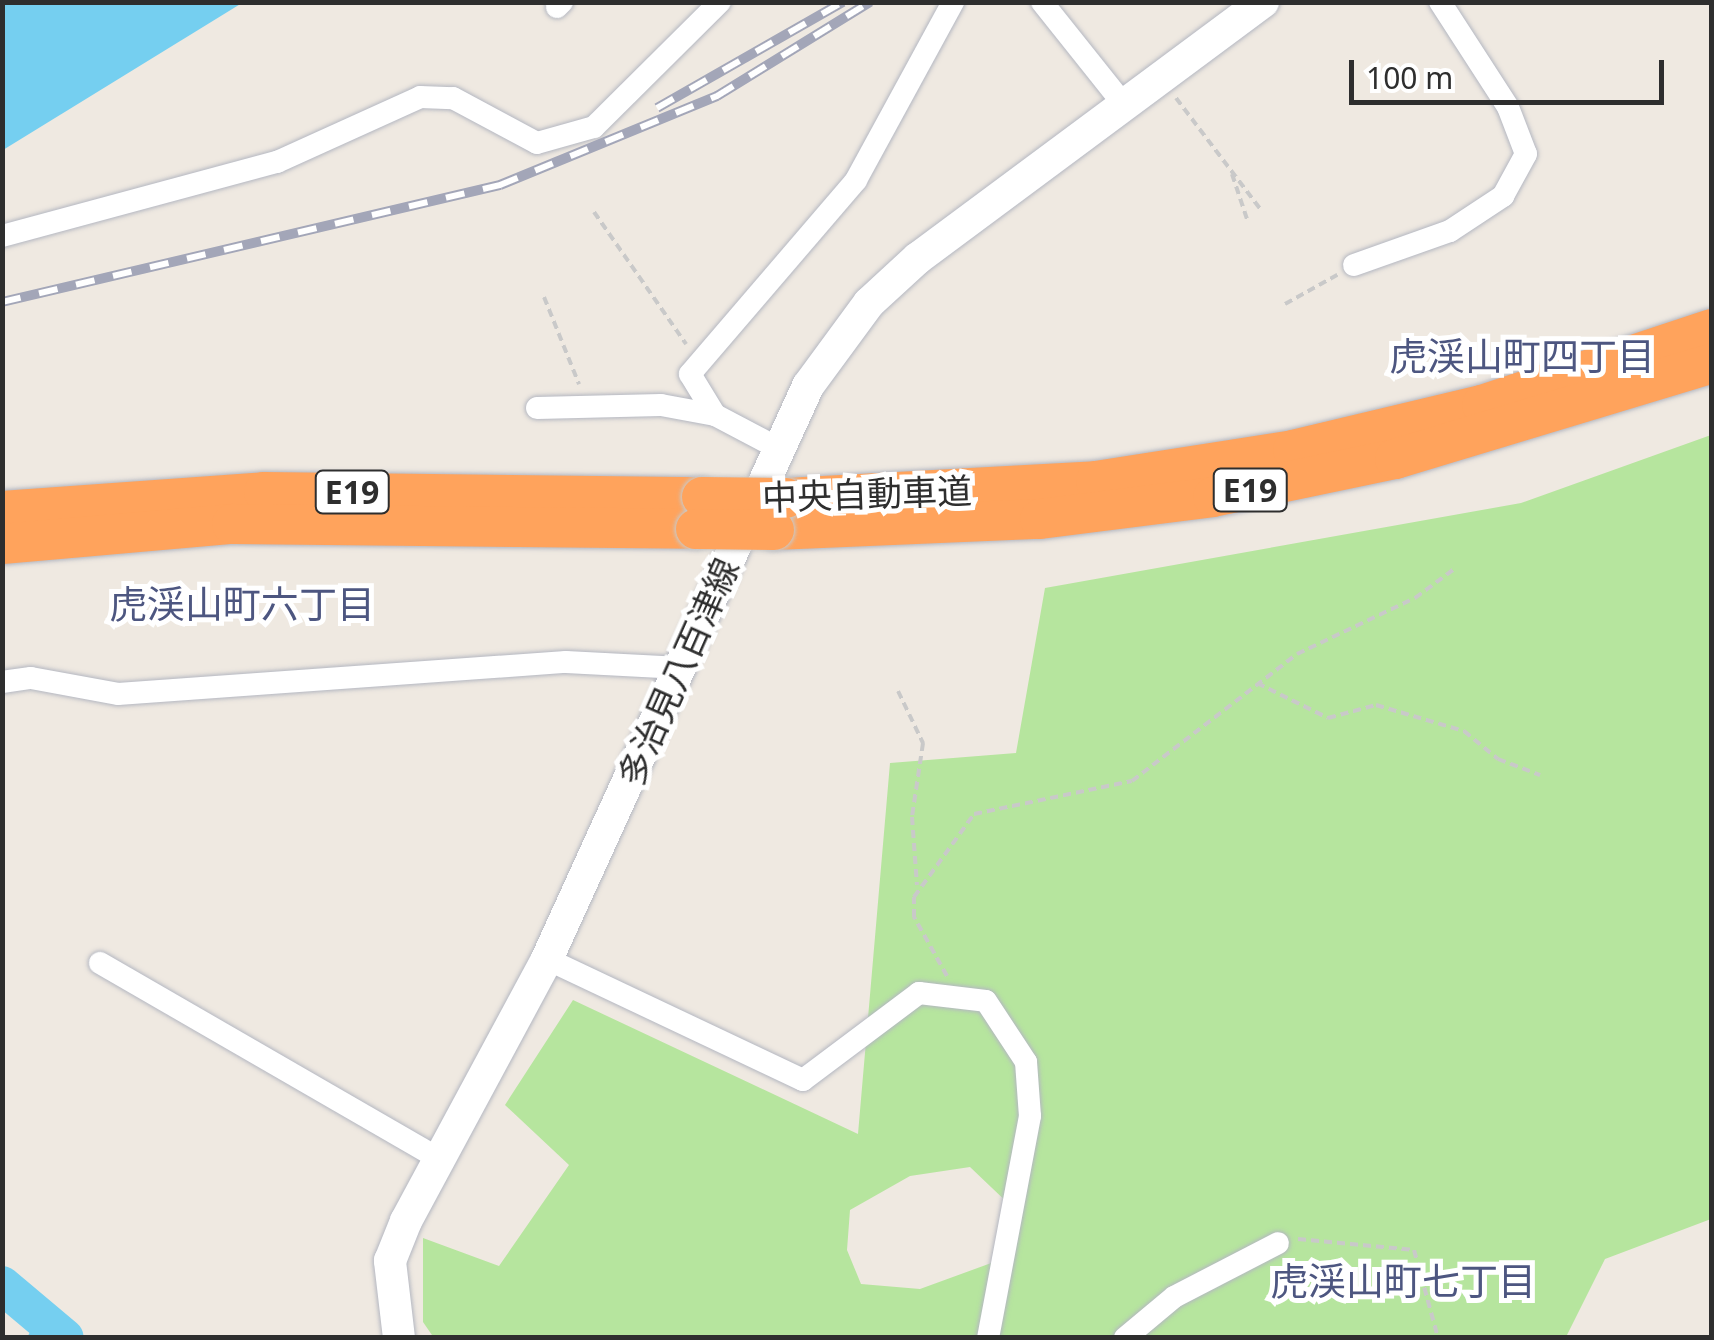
<!DOCTYPE html>
<html>
<head>
<meta charset="utf-8">
<style>
  body { margin:0 }
  #map { position:relative; width:1714px; height:1340px; overflow:hidden; background:#efe9e1; font-family:"Noto Sans","Noto Sans JP",sans-serif }
  div>[style] { position:absolute }
  .green>* { inset:0; background:#b6e59e }
  .water>* { inset:0; background:#75cff0 }
  .stream>* { height:6px; margin:-3px; padding:0 3px; transform-origin:3px; border-radius:3px; background:#75cff0 }
  .river>* { height:38px; margin:-19px; padding:0 19px; transform-origin:19px; border-radius:19px; background:#75cff0 }
  .path>* { height:4px; margin-top:-2px; transform-origin:0; background:repeating-linear-gradient(90deg,#c9c9c9 0 8px,transparent 0 13px) }
  .roads { filter:drop-shadow(0 0 2px #b4b7c1) drop-shadow(0 0 2px #b4b7c1) }
  .minor>* { height:22px; margin:-11px; padding:0 11px; transform-origin:11px; border-radius:11px; background:#fff }
  .secondary>* { height:32px; margin:-16px; padding:0 16px; transform-origin:16px; border-radius:16px; background:#fff }
  .motorway>* { height:40px; margin:-20px; padding:0 20px; transform-origin:20px; border-radius:20px; background:#ffa35c }
  .rail>* { height:10px; margin-top:-5px; transform-origin:0; background:repeating-linear-gradient(90deg,#fff 0 19px,#a3a6b8 0 38px); box-sizing:border-box; border-block:2px solid #a3a6b8 }
  .bridges { filter:drop-shadow(0 0 2px #c9c9c9) drop-shadow(0 0 2px #c9c9c9) }
  .motorway-bridge>* { height:40px; margin:-20px; padding:0 20px; transform-origin:20px; border-radius:20px; background:#ffa35c }
  span { translate:-50% -50%; white-space:nowrap; text-align:center; line-height:1.15; -webkit-text-stroke:10px #fff; paint-order:stroke }
  .shield-label span { padding:2px 8px; background:#fff; border:2px solid; border-radius:8px; -webkit-text-stroke-width:0 }
  .shield-label { font-size:32px; color:#2e2e2e; font-weight:700 }
  .street-label { font-size:35px; color:#2e2e2e }
  .neighbourhood-label { font-size:38px; color:#4d5680 }
  .frame { position:absolute; inset:0; border:5px solid #2e2e2e; pointer-events:none }
  .scale { position:absolute; left:1349px; top:60px; width:315px; height:45px; box-sizing:border-box; border:5px solid #2e2e2e; border-top:0; padding-left:12px; font-size:30px; line-height:35px; white-space:nowrap; color:#2e2e2e; -webkit-text-stroke:8px #fff; paint-order:stroke }
</style>
</head>
<body>
<div id="map">
  <div class="green">
    <div style="clip-path:polygon(evenodd,1711px 435px,1711px 1219px,1605px 1259px,1566px 1337px,434px 1338px,423px 1322px,423px 1238px,499px 1266px,569px 1165px,505px 1105px,573px 1000px,858px 1134px,890px 763px,1016px 753px,1045px 588px,1521px 503px,1711px 435px,970px 1167px,1013px 1208px,994px 1262px,920px 1289px,861px 1284px,847px 1250px,850px 1210px,910px 1176px,970px 1167px)"></div>
  </div>
  <div class="water">
    <div style="clip-path:polygon(3px 2px,242px 2px,242px 3px,3px 150px)"></div>
  </div>
  <div class="stream">
    <div style="left:30px;top:1338px;width:22px;rotate:-58deg"></div>
  </div>
  <div class="river">
    <div style="left:2px;top:1285px;width:82px;rotate:40.1deg"></div>
  </div>
  <div class="path">
    <div style="left:1176px;top:98px;width:141px;rotate:52.8deg"></div>
    <div style="left:1232px;top:174px;width:51px;rotate:71.6deg"></div>
    <div style="left:594px;top:212px;width:161px;rotate:55.1deg"></div>
    <div style="left:544px;top:297px;width:94px;rotate:68.1deg"></div>
    <div style="left:1285px;top:304px;width:60px;rotate:-29.1deg"></div>
    <div style="left:1257px;top:683px;width:79px;rotate:26.2deg"></div>
    <div style="left:1328px;top:718px;width:50px;rotate:-15.2deg"></div>
    <div style="left:1376px;top:705px;width:92px;rotate:16.5deg"></div>
    <div style="left:1464px;top:731px;width:44px;rotate:39.5deg"></div>
    <div style="left:1498px;top:759px;width:45px;rotate:20.9deg"></div>
    <div style="left:898px;top:691px;width:58px;rotate:64.3deg"></div>
    <div style="left:923px;top:743px;width:75px;rotate:98.5deg"></div>
    <div style="left:912px;top:817px;width:68px;rotate:85.8deg"></div>
    <div style="left:947px;top:976px;width:68px;rotate:-119.2deg"></div>
    <div style="left:914px;top:917px;width:20px;rotate:-90deg"></div>
    <div style="left:914px;top:897px;width:102px;rotate:-54.1deg"></div>
    <div style="left:974px;top:814px;width:161px;rotate:-11.8deg"></div>
    <div style="left:1132px;top:781px;width:208px;rotate:-37.6deg"></div>
    <div style="left:1297px;top:654px;width:131px;rotate:-25.4deg"></div>
    <div style="left:1415px;top:598px;width:49px;rotate:-36.6deg"></div>
    <div style="left:1298px;top:1239px;width:117px;rotate:5.4deg"></div>
    <div style="left:1414px;top:1250px;width:91px;rotate:74.7deg"></div>
  </div>
  <div class="roads">
    <div class="minor">
      <div style="left:1042px;top:2px;width:133px;rotate:51.4deg"></div>
      <div style="left:557px;top:7px;width:7px;rotate:-45deg"></div>
      <div style="left:2px;top:236px;width:285px;rotate:-15.1deg"></div>
      <div style="left:277px;top:162px;width:157px;rotate:-24.4deg"></div>
      <div style="left:420px;top:97px;width:33px;rotate:2deg"></div>
      <div style="left:453px;top:98px;width:95px;rotate:28.2deg"></div>
      <div style="left:537px;top:143px;width:59px;rotate:-15.7deg"></div>
      <div style="left:594px;top:127px;width:177px;rotate:-44.8deg"></div>
      <div style="left:1354px;top:265px;width:102px;rotate:-19.5deg"></div>
      <div style="left:1450px;top:231px;width:64px;rotate:-33.4deg"></div>
      <div style="left:1503px;top:196px;width:48px;rotate:-61.3deg"></div>
      <div style="left:1526px;top:154px;width:50px;rotate:-111deg"></div>
      <div style="left:1508px;top:107px;width:125px;rotate:-122.9deg"></div>
      <div style="left:537px;top:408px;width:124px;rotate:-1.4deg"></div>
      <div style="left:661px;top:405px;width:55px;rotate:10.5deg"></div>
      <div style="left:774px;top:446px;width:67px;rotate:-152.3deg"></div>
      <div style="left:715px;top:415px;width:48px;rotate:-121.4deg"></div>
      <div style="left:690px;top:374px;width:255px;rotate:-49.4deg"></div>
      <div style="left:856px;top:180px;width:203px;rotate:-61.4deg"></div>
      <div style="left:2px;top:682px;width:29px;rotate:-8deg"></div>
      <div style="left:31px;top:678px;width:88px;rotate:10.4deg"></div>
      <div style="left:118px;top:694px;width:449px;rotate:-4.1deg"></div>
      <div style="left:566px;top:662px;width:115px;rotate:3deg"></div>
      <div style="left:547px;top:959px;width:283px;rotate:25.3deg"></div>
      <div style="left:803px;top:1080px;width:145px;rotate:-36.9deg"></div>
      <div style="left:919px;top:993px;width:67px;rotate:6.8deg"></div>
      <div style="left:986px;top:1001px;width:73px;rotate:56.7deg"></div>
      <div style="left:1026px;top:1062px;width:54px;rotate:85.8deg"></div>
      <div style="left:1030px;top:1116px;width:226px;rotate:100.7deg"></div>
      <div style="left:100px;top:963px;width:394px;rotate:30deg"></div>
      <div style="left:1125px;top:1338px;width:64px;rotate:-39.9deg"></div>
      <div style="left:1174px;top:1297px;width:117px;rotate:-27.4deg"></div>
    </div>
    <div class="secondary">
      <div style="left:399px;top:1338px;width:78px;rotate:-96.7deg"></div>
      <div style="left:390px;top:1261px;width:43px;rotate:-68.2deg"></div>
      <div style="left:406px;top:1221px;width:298px;rotate:-61.7deg"></div>
      <div style="left:547px;top:959px;width:630px;rotate:-65.51deg"></div>
      <div style="left:808px;top:386px;width:103px;rotate:-53.7deg"></div>
      <div style="left:869px;top:303px;width:67px;rotate:-42.6deg"></div>
      <div style="left:918px;top:258px;width:430px;rotate:-36.6deg"></div>
    </div>
    <div class="motorway">
      <div style="left:786px;top:498px;width:310px;rotate:-3.1deg"></div>
      <div style="left:1096px;top:481px;width:199px;rotate:-8.9deg"></div>
      <div style="left:1293px;top:450px;width:194px;rotate:-13.4deg"></div>
      <div style="left:1482px;top:405px;width:242px;rotate:-18.3deg"></div>
      <div style="left:2px;top:511px;width:263px;rotate:-4.1deg"></div>
      <div style="left:264px;top:492px;width:438px;rotate:0.7deg"></div>
      <div style="left:774px;top:530px;width:266px;rotate:-2.4deg"></div>
      <div style="left:1040px;top:519px;width:174px;rotate:-7.2deg"></div>
      <div style="left:1213px;top:497px;width:186px;rotate:-11.8deg"></div>
      <div style="left:1395px;top:459px;width:331px;rotate:-16.8deg"></div>
      <div style="left:2px;top:544px;width:231px;rotate:-5deg"></div>
      <div style="left:232px;top:524px;width:464px;rotate:0.6deg"></div>
    </div>
  </div>
  <div class="rail">
    <div style="left:657px;top:108px;width:214px;rotate:-29.7deg"></div>
    <div style="left:2px;top:302px;width:512px;rotate:-13.22deg"></div>
    <div style="left:500px;top:185px;width:235px;rotate:-22.3deg"></div>
    <div style="left:717px;top:96px;width:180px;rotate:-31.6deg"></div>
  </div>
  <div class="bridges">
    <div class="motorway-bridge">
      <div style="left:702px;top:497px;width:84px;rotate:0.7deg"></div>
      <div style="left:696px;top:529px;width:78px;rotate:0.7deg"></div>
    </div>
  </div>
  <div class="shield-label">
    <span style="left:1250px;top:490px">E19</span>
    <span style="left:352px;top:492px">E19</span>
  </div>
  <div class="street-label">
    <span style="left:867px;top:494px;rotate:-2deg">中央自動車道</span>
    <span style="left:678px;top:672px;rotate:-66deg">多治見八百津線</span>
  </div>
  <div class="neighbourhood-label">
    <span style="left:1522px;top:356px">虎渓山町四丁目</span>
    <span style="left:242px;top:604px">虎渓山町六丁目</span>
    <span style="left:1403px;top:1281px">虎渓山町七丁目</span>
  </div>
  <div class="frame"></div>
  <div class="scale">100 m</div>
</div>
</body>
</html>
